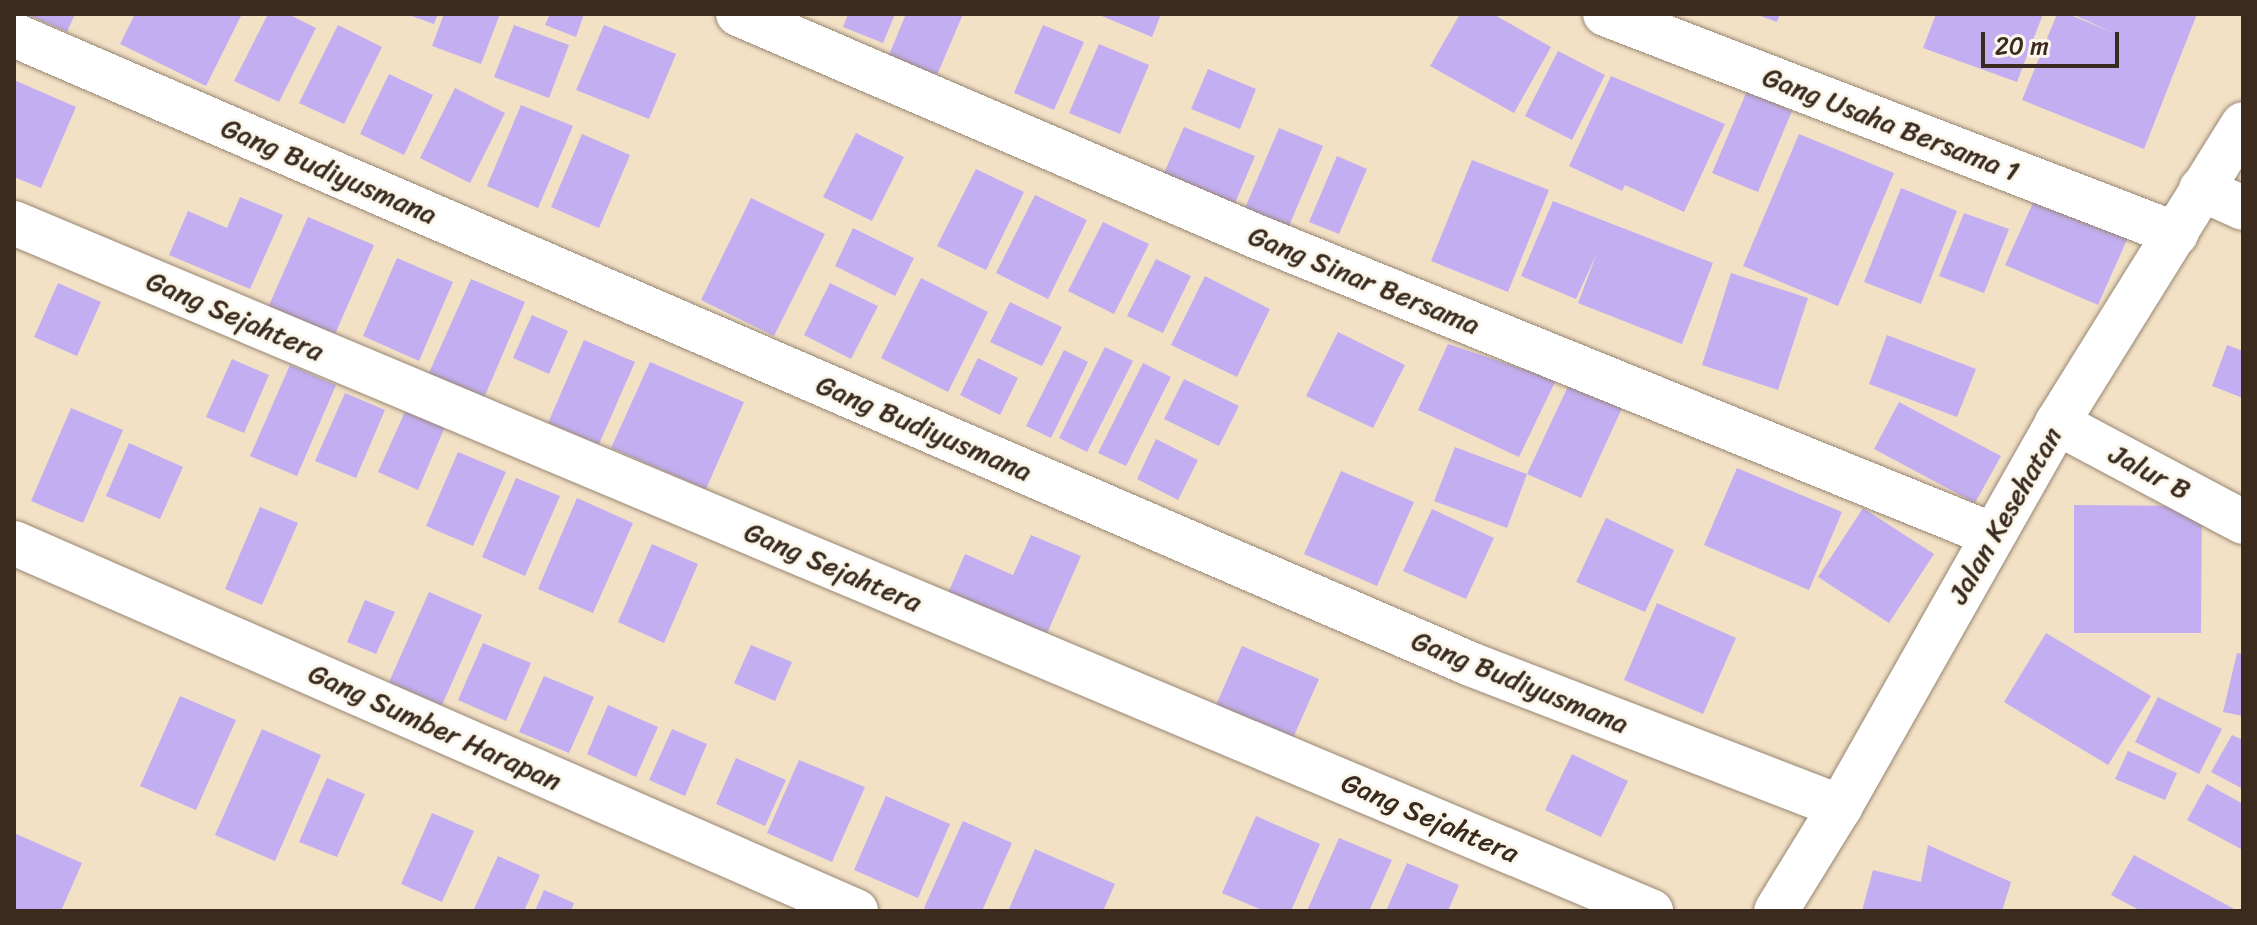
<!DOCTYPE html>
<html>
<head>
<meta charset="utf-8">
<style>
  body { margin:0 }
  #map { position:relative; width:2257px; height:925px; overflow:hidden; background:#f3e1c6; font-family:Sriracha,sans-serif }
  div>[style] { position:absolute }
  .building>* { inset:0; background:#c3aef1 }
  .roads { filter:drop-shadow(0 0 2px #978672) drop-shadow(0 0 2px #978672) }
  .minor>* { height:44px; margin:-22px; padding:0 22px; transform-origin:22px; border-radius:22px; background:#fff }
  span { translate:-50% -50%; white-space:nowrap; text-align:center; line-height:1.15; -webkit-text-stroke:6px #fbf7ec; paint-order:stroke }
  .street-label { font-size:28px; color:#3b2a1e }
  .frame { position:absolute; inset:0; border:16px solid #3b2a1e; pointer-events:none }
  .scale { position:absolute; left:1981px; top:32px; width:138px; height:36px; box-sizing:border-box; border:4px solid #3b2a1e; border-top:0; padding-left:10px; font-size:24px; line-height:28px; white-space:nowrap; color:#3b2a1e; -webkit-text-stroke:6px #fbf7ec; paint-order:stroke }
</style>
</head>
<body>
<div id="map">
  <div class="building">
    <div style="clip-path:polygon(26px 14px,75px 14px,67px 32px)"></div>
    <div style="clip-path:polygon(135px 14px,242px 14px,206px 86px,120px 44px)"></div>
    <div style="clip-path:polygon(268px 14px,288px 14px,316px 28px,279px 102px,234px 81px)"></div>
    <div style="clip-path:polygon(406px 14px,438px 14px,434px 24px)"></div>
    <div style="clip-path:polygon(444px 14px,500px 14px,481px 64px,432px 46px)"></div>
    <div style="clip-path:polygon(550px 14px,584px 14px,576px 37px,545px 25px)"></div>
    <div style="clip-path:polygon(848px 14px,895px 14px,883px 43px,843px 27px)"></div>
    <div style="clip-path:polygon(906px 14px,963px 14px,937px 75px,889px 55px)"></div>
    <div style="clip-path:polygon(1097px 14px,1161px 14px,1152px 37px)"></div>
    <div style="clip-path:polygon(1460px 14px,1493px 14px,1551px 47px,1514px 113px,1430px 66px)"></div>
    <div style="clip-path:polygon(1755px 14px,1780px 14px,1777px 22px)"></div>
    <div style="clip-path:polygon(1936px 14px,2043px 14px,2017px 82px,1923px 48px)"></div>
    <div style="clip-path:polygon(2057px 14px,2068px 14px,2116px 34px,2072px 14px,2197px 14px,2144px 149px,2022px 100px)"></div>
    <div style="clip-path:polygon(338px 25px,382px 47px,344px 124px,299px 103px)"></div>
    <div style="clip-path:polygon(514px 25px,569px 45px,549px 98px,494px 77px)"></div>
    <div style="clip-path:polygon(604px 25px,676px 54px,649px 119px,576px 90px)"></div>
    <div style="clip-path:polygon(1043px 25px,1084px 42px,1054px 110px,1014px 93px)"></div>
    <div style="clip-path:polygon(1099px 44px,1149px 65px,1120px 134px,1069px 113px)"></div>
    <div style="clip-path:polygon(1558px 51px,1605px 75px,1572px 140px,1525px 116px)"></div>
    <div style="clip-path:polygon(1208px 69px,1256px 89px,1240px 129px,1191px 109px)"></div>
    <div style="clip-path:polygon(389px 74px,433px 95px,404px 155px,360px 134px)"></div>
    <div style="clip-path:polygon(1611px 76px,1725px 124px,1684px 212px,1625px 185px,1622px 191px,1569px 166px)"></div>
    <div style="clip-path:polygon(14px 80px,76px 107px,41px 188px,14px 177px)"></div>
    <div style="clip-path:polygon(455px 88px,505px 113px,470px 183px,420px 158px)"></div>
    <div style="clip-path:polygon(1747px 91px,1792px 111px,1758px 192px,1712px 173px)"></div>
    <div style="clip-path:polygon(521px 105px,573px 126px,538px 208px,487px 186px)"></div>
    <div style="clip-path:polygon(1184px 127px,1255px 156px,1232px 210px,1161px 180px)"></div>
    <div style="clip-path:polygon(1279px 128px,1323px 146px,1289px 226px,1245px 208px)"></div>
    <div style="clip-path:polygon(856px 133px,904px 157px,872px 221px,823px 197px)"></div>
    <div style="clip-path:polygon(582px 134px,630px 155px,599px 228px,551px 207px)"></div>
    <div style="clip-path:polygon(1799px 134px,1894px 173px,1838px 306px,1743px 266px)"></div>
    <div style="clip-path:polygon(1337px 156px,1367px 169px,1339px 234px,1309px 222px)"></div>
    <div style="clip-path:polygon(1472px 160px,1549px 190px,1508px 292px,1431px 261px)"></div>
    <div style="clip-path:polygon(976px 169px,1024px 192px,986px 270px,937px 246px)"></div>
    <div style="clip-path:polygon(1901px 188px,1957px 211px,1921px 304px,1864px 282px)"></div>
    <div style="clip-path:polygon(1035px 195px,1087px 220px,1048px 299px,996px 273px)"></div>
    <div style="clip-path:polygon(2036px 196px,2129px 235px,2098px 305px,2005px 265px)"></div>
    <div style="clip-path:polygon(240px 197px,283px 215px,250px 289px,169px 255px,188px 211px,227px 228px)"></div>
    <div style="clip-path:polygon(751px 198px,825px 234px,774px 336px,701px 300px)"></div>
    <div style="clip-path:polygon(1553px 201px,1713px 263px,1682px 344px,1578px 303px,1597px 253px,1576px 299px,1521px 276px)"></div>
    <div style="clip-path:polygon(1964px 213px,2009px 229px,1984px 293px,1939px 276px)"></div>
    <div style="clip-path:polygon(308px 217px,374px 245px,332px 341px,266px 312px)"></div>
    <div style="clip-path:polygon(1103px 222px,1149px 244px,1114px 314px,1068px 291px)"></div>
    <div style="clip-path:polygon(853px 228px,914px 258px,895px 296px,835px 266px)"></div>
    <div style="clip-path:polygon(397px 258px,453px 282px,419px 361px,363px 336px)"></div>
    <div style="clip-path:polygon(1156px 259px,1191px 276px,1163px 333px,1127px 316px)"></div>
    <div style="clip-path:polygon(1731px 273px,1808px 298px,1778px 390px,1702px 365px)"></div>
    <div style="clip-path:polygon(1205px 276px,1270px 309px,1237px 377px,1171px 345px)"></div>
    <div style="clip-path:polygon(921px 278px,988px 312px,948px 392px,881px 358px)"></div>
    <div style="clip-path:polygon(471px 279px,525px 302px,484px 398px,428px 375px)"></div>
    <div style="clip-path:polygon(58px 283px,101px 302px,77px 356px,34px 337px)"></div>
    <div style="clip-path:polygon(830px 283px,878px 306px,851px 359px,804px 335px)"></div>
    <div style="clip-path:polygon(1010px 302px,1062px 327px,1042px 366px,990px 342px)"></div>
    <div style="clip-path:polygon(532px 315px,568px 331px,549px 374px,513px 358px)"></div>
    <div style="clip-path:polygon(1338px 332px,1405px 365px,1373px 428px,1306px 396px)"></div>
    <div style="clip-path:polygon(1887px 335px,1976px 369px,1957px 417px,1869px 384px)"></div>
    <div style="clip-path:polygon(584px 340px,635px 362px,599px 444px,548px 423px)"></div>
    <div style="clip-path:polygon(1448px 344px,1556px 380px,1519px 457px,1418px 410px)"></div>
    <div style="clip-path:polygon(2227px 345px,2243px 351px,2243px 398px,2212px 386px)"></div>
    <div style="clip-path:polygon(1105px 347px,1133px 361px,1087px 452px,1059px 438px)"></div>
    <div style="clip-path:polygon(1064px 350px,1088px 362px,1051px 438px,1026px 426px)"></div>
    <div style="clip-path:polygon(978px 358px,1018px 378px,1000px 415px,960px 395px)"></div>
    <div style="clip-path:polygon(232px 359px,269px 375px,244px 433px,206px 417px)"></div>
    <div style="clip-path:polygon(650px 362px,744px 402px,706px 489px,611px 448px)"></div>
    <div style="clip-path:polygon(1143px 363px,1171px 377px,1126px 466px,1098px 453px)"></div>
    <div style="clip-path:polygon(290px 365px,336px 385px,297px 476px,250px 456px)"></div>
    <div style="clip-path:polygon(1184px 379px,1239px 406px,1219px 446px,1164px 419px)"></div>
    <div style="clip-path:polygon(1570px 382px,1623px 406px,1581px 498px,1527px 474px)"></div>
    <div style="clip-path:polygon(345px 393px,385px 410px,356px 478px,315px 461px)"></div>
    <div style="clip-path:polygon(1899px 402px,2001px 456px,1975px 503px,1874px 449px)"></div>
    <div style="clip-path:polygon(408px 405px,447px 422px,418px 490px,378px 472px)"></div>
    <div style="clip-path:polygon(71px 408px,123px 430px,83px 523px,31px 501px)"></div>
    <div style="clip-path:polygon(1156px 439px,1198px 460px,1178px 500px,1137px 479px)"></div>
    <div style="clip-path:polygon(129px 443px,183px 467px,160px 519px,106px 496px)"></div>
    <div style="clip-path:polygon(1455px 447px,1527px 474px,1507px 528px,1434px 501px)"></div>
    <div style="clip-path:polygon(458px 452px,506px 472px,473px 546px,426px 526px)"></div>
    <div style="clip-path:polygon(1737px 468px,1842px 512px,1809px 590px,1704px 545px)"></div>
    <div style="clip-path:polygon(1341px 471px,1414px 502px,1377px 586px,1304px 554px)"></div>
    <div style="clip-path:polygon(516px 478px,560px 496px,525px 576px,482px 557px)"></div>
    <div style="clip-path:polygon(577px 498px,633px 523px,593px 613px,538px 589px)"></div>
    <div style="clip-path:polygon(2074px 505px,2202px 506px,2201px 633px,2074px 633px)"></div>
    <div style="clip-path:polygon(260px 507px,298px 523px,262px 605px,225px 589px)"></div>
    <div style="clip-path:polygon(1863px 508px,1934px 554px,1889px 623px,1818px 577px)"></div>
    <div style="clip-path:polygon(1432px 509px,1494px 538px,1466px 599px,1403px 571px)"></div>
    <div style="clip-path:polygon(1606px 518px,1674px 550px,1645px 612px,1576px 582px)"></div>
    <div style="clip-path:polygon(1031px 535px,1081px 556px,1041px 647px,943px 605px,965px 554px,1013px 575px)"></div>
    <div style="clip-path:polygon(652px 544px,698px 564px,664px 643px,618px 622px)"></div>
    <div style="clip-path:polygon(429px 592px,482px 615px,442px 705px,389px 682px)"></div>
    <div style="clip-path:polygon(365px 600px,395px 612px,376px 654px,347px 642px)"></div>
    <div style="clip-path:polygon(1657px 603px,1736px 638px,1703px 714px,1624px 680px)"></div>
    <div style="clip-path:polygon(2046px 633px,2151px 696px,2108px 765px,2004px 702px)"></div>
    <div style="clip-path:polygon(483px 643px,531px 663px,506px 721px,458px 700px)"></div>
    <div style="clip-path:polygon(751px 645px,792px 662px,775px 701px,734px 683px)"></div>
    <div style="clip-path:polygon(1242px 646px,1319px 679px,1286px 754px,1209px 721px)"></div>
    <div style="clip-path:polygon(2237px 653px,2243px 654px,2243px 716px,2223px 712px)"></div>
    <div style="clip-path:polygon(544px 676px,594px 697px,569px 753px,519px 732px)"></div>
    <div style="clip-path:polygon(180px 696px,236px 720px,196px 810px,140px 786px)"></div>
    <div style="clip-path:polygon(2158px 697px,2222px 729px,2199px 774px,2135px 742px)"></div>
    <div style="clip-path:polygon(608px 705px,658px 727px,636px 777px,587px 754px)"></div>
    <div style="clip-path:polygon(262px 729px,321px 755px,275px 861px,215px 835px)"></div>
    <div style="clip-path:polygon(672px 729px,707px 744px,685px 796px,649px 780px)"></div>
    <div style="clip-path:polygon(2232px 735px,2243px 740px,2243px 789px,2211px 772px)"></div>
    <div style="clip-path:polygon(2128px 751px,2177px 773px,2165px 800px,2115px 779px)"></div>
    <div style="clip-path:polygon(1572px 754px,1628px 781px,1601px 837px,1545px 810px)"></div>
    <div style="clip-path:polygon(736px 758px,786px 780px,765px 826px,716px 804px)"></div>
    <div style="clip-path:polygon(799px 760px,865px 787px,832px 862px,767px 833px)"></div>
    <div style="clip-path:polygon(327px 778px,365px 794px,337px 857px,299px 842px)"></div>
    <div style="clip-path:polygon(2207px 784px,2243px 804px,2243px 850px,2187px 820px)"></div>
    <div style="clip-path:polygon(886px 796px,950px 824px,918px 898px,854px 870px)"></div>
    <div style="clip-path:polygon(432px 813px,474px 831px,442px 902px,401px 884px)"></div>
    <div style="clip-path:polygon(1256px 816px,1320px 844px,1291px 911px,1264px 911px,1222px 893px)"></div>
    <div style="clip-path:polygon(963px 821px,1012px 843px,982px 911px,932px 911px,924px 908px)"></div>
    <div style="clip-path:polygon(14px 833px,82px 863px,61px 911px,14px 911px)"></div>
    <div style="clip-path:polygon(1339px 838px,1392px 860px,1369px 911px,1307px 911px)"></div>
    <div style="clip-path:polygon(1928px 845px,2011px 882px,2002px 911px,1862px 911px,1873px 870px,1921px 882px)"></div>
    <div style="clip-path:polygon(1035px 849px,1115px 884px,1103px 911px,1008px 911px)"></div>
    <div style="clip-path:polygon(2134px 855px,2238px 911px,2141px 911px,2111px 895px)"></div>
    <div style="clip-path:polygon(498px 856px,540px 875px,524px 911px,473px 911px)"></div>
    <div style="clip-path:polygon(1407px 863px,1459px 885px,1448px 911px,1386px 911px)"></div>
    <div style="clip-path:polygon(544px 890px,574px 903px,571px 911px,535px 911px)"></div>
  </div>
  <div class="roads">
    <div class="minor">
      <div style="left:738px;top:14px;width:560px;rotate:23.23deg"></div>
      <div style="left:1253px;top:235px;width:798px;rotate:22.07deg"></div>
      <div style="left:1605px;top:14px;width:612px;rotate:21.07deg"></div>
      <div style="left:14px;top:35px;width:1586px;rotate:23.36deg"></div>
      <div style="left:1470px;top:664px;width:397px;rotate:21.1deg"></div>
      <div style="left:2201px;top:189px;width:46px;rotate:24.3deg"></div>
      <div style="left:14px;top:223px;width:1776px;rotate:22.8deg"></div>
      <div style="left:2057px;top:423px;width:211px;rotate:28deg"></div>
      <div style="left:14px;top:543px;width:919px;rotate:23.61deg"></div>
      <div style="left:1776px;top:911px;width:122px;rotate:-58.4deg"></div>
      <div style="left:1840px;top:807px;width:441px;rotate:-60.5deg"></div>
      <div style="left:2057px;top:423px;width:352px;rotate:-58.1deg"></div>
    </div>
  </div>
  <div class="street-label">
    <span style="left:1891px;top:124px;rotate:21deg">Gang Usaha Bersama 1</span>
    <span style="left:329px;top:171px;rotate:23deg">Gang Budiyusmana</span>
    <span style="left:1364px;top:280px;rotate:22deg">Gang Sinar Bersama</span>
    <span style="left:235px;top:316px;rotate:23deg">Gang Sejahtera</span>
    <span style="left:924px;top:428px;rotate:23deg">Gang Budiyusmana</span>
    <span style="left:2150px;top:472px;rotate:28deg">Jalur B</span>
    <span style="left:2005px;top:515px;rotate:-60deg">Jalan Kesehatan</span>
    <span style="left:833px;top:567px;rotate:23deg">Gang Sejahtera</span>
    <span style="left:1520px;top:682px;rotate:22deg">Gang Budiyusmana</span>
    <span style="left:435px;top:727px;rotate:24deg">Gang Sumber Harapan</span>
    <span style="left:1430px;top:818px;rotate:23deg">Gang Sejahtera</span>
  </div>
  <div class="frame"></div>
  <div class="scale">20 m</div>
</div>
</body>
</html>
